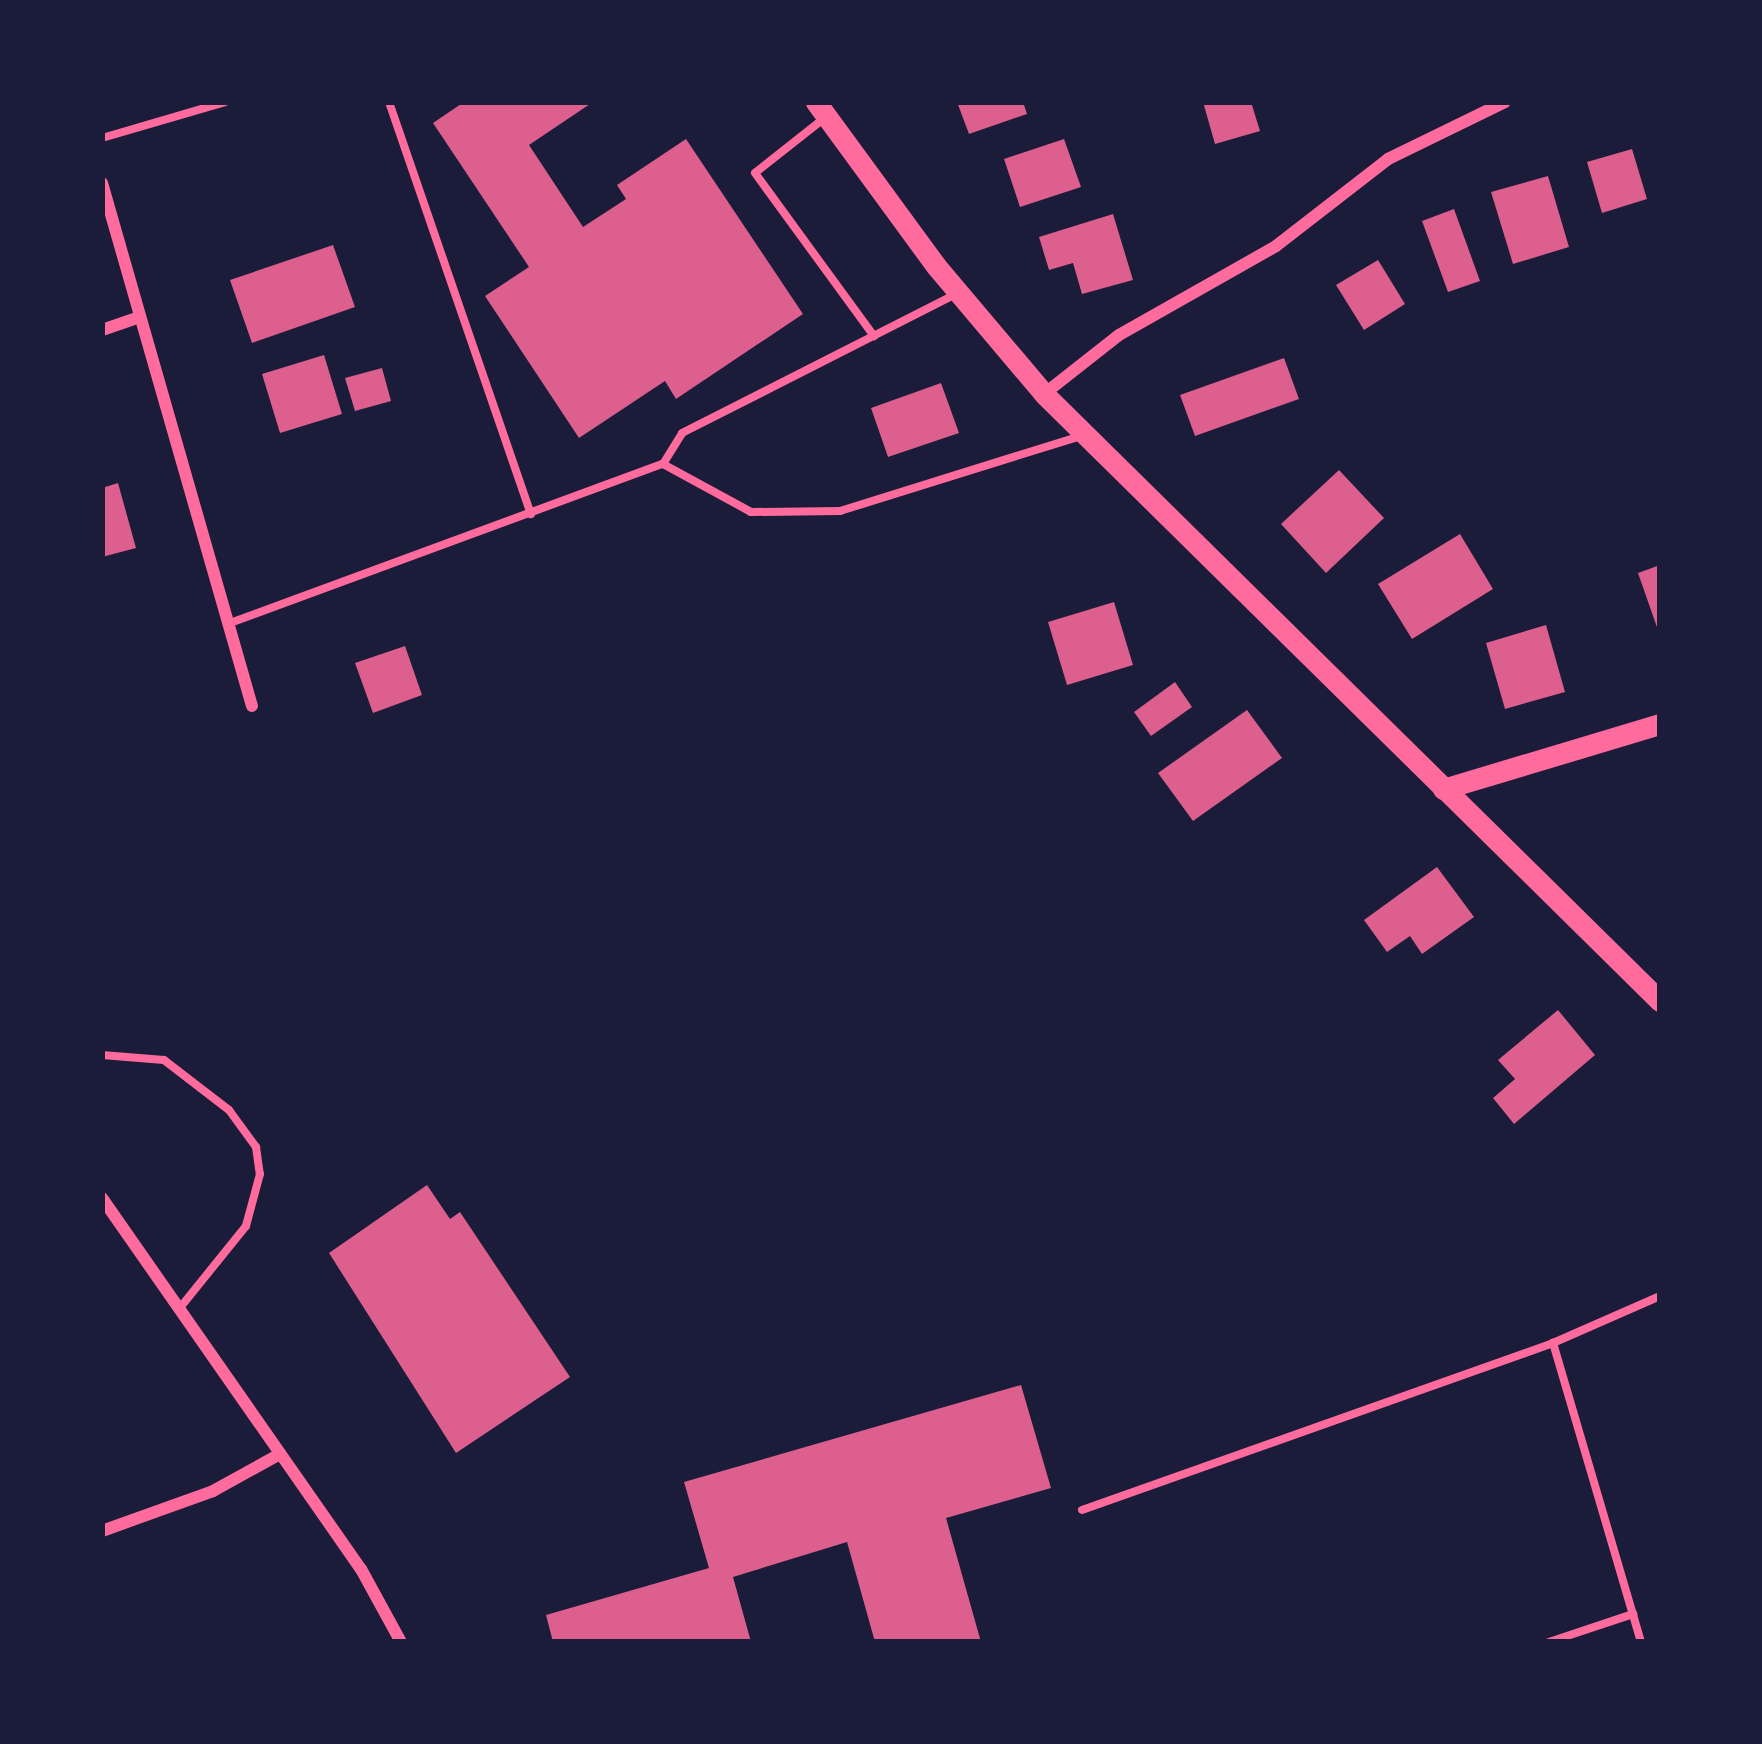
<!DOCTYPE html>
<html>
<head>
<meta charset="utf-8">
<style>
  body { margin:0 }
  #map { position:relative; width:1762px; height:1744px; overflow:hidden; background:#1b1b3a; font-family:Mulish,sans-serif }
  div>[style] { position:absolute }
  .building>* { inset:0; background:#dd5f8e }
  .service>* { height:8px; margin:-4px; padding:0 4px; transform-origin:4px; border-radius:4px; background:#ff6b9d }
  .minor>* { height:12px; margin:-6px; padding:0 6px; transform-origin:6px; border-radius:6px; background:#ff6b9d }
  .tertiary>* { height:21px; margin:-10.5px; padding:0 10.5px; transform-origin:10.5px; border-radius:10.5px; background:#ff6b9d }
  span { translate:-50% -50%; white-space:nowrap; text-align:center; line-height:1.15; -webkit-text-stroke:12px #1b1b3a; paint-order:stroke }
  .frame { position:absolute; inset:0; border:105px solid #1b1b3a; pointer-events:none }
</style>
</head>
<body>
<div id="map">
  <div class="building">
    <div style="clip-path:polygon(464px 102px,593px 102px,529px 145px,583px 227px,626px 199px,617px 185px,686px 139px,803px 314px,676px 399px,665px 381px,579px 438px,485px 296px,529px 267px,433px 123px)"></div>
    <div style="clip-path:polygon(957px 102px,1023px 102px,1027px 114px,969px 134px)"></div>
    <div style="clip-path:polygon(1203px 102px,1251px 102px,1260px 131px,1215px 144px)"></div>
    <div style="clip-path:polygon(1064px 139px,1081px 187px,1020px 207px,1004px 159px)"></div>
    <div style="clip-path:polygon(1632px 149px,1647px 199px,1602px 213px,1587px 162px)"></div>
    <div style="clip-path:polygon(1548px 176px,1569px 247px,1513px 264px,1491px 192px)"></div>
    <div style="clip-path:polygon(1454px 209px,1480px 281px,1448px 292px,1422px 221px)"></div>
    <div style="clip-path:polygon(1113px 214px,1133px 280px,1082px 294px,1073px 263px,1049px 270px,1039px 237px)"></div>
    <div style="clip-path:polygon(333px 245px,355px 307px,252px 343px,230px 280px)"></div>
    <div style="clip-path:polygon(1378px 260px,1405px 304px,1364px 330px,1336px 285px)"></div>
    <div style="clip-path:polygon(324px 355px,342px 414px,280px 433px,262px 374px)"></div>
    <div style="clip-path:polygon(1284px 358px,1299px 399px,1195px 436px,1180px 395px)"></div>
    <div style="clip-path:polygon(382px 368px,391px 401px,355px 411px,345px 378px)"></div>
    <div style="clip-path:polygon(941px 383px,959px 433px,888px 457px,871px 408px)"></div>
    <div style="clip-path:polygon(1339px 470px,1384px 518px,1326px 573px,1281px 524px)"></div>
    <div style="clip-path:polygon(118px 483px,136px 548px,102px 557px,102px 488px)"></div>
    <div style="clip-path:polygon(1460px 534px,1493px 589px,1412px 639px,1378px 584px)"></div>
    <div style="clip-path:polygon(1660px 565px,1660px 633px,1659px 633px,1638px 573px)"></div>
    <div style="clip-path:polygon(1114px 602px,1133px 665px,1067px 685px,1048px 622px)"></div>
    <div style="clip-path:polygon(1546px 625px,1565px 692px,1505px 709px,1486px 643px)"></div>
    <div style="clip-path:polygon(405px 646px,422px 695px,373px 713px,355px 663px)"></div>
    <div style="clip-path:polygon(1175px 682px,1192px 707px,1151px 736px,1134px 712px)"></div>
    <div style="clip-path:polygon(1247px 710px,1282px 758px,1193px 821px,1158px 773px)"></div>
    <div style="clip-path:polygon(1437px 867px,1474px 917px,1422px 954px,1410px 936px,1387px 952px,1364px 920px)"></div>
    <div style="clip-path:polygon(1558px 1010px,1595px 1055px,1514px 1124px,1493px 1098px,1515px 1079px,1498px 1060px)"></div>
    <div style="clip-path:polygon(427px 1185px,450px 1219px,460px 1212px,570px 1377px,456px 1453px,329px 1253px)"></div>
    <div style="clip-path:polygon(1021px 1385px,1051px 1488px,946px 1518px,981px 1642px,875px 1642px,847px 1542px,733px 1577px,751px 1642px,553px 1642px,546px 1615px,709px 1568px,684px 1482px)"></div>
  </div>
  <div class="service">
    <div style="left:389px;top:102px;width:436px;rotate:71deg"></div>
    <div style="left:822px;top:120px;width:85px;rotate:141.7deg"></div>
    <div style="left:755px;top:173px;width:202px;rotate:53.9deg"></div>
    <div style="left:102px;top:138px;width:128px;rotate:-16.3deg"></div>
    <div style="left:663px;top:464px;width:36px;rotate:-58deg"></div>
    <div style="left:682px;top:433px;width:305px;rotate:-26.9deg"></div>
    <div style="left:230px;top:623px;width:461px;rotate:-20.2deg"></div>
    <div style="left:663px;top:464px;width:100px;rotate:28.6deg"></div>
    <div style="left:751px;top:512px;width:89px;rotate:-0.6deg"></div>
    <div style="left:840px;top:511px;width:252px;rotate:-17.3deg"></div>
    <div style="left:102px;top:1055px;width:62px;rotate:4.6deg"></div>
    <div style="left:164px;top:1060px;width:82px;rotate:37.6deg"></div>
    <div style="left:229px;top:1110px;width:46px;rotate:53.9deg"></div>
    <div style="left:256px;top:1147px;width:27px;rotate:82deg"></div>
    <div style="left:260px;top:1174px;width:54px;rotate:105.1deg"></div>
    <div style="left:246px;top:1226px;width:107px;rotate:128.9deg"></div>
    <div style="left:1082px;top:1510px;width:500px;rotate:-19.5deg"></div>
    <div style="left:1549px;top:1642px;width:89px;rotate:-18.4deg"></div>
    <div style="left:1641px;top:1642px;width:312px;rotate:-106.4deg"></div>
    <div style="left:1553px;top:1343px;width:117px;rotate:-23.7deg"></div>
  </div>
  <div class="minor">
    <div style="left:102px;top:183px;width:544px;rotate:74deg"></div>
    <div style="left:102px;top:330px;width:40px;rotate:-18.9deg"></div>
    <div style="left:1044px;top:394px;width:95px;rotate:-38.2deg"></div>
    <div style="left:1119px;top:335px;width:180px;rotate:-29.5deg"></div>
    <div style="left:1276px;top:246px;width:142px;rotate:-37.8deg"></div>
    <div style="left:1388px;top:159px;width:130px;rotate:-26deg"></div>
    <div style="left:102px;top:1198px;width:452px;rotate:55.1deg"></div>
    <div style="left:361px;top:1569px;width:83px;rotate:61.3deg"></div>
    <div style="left:102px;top:1531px;width:118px;rotate:-19.8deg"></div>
    <div style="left:213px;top:1491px;width:77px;rotate:-28.9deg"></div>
  </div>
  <div class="tertiary">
    <div style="left:816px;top:102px;width:203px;rotate:53.8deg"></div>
    <div style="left:936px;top:266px;width:167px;rotate:49.8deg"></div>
    <div style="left:1044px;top:394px;width:865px;rotate:44.58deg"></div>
    <div style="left:1443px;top:789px;width:227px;rotate:-16.7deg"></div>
  </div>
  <div class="frame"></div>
</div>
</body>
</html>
